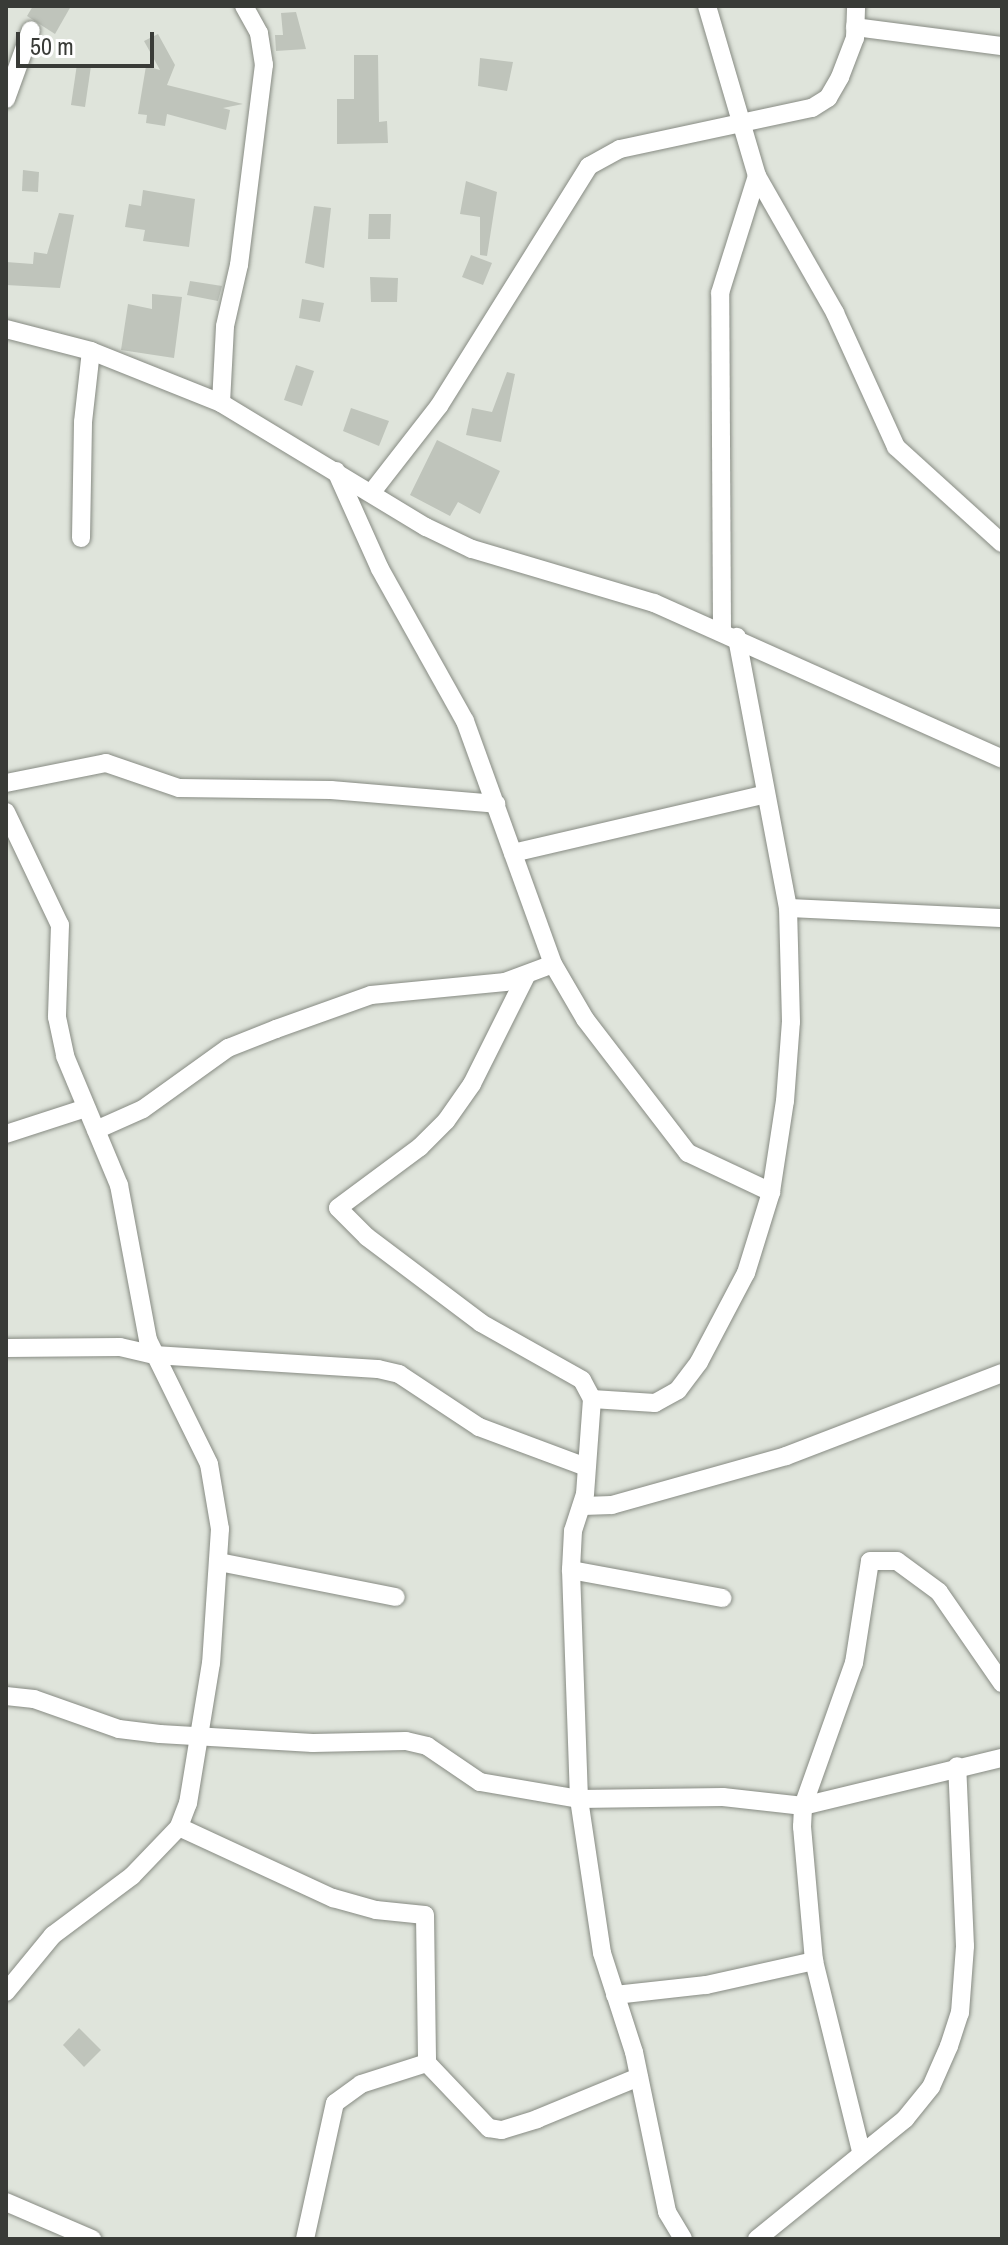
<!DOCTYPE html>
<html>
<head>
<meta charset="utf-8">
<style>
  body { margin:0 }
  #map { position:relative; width:1008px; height:2245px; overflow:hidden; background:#dfe4db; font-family:"Archivo Narrow",sans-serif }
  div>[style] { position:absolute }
  .building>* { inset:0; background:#bfc4bb }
  .roads { filter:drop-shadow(0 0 2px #878b83) drop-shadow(0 0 2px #878b83) }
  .minor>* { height:18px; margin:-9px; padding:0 9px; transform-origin:9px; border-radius:9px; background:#fff }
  span { translate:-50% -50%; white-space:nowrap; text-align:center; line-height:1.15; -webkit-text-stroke:6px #fff; paint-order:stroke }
  .frame { position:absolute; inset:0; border:8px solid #393b37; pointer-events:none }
  .scale { position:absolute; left:16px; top:32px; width:138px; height:36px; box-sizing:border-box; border:4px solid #393b37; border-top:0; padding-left:10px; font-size:24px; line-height:28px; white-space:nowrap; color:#393b37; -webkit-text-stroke:6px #fff; paint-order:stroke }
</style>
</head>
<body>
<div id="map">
  <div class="building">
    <div style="clip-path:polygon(33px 6px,71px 6px,55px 34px,27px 16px)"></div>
    <div style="clip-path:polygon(296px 12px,306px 49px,276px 51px,275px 35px,283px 35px,281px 13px)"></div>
    <div style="clip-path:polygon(158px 34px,175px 65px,167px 85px,243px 104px,223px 108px,230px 110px,226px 130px,167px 114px,165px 126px,146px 123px,147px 115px,138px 114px,146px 66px,160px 70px,144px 41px)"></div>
    <div style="clip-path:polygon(354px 55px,378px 55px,379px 122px,387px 121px,388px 143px,337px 144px,337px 99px,354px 99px)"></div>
    <div style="clip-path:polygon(480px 58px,513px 62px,507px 91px,478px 86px)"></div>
    <div style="clip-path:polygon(77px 64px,91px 66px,85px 107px,71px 105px)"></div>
    <div style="clip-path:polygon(23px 170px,39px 172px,38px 192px,22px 191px)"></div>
    <div style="clip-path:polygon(466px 181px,497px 192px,487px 256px,480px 255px,480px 217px,460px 214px)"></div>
    <div style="clip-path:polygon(143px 190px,195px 199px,189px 247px,143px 241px,145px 230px,125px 227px,129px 204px,141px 206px)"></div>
    <div style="clip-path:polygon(314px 206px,331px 208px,324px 268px,305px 263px)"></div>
    <div style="clip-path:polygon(59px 213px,74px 215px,60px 288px,6px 285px,6px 262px,33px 264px,34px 252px,47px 254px)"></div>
    <div style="clip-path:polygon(369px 214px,391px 214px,390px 239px,368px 239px)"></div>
    <div style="clip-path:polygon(471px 255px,492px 263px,483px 285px,462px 277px)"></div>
    <div style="clip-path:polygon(370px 277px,398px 278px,397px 302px,371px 302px)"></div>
    <div style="clip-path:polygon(190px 281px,222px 286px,218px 301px,187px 295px)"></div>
    <div style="clip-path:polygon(152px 294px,182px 297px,174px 358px,121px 350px,128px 304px,152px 309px)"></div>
    <div style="clip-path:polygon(302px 299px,324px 303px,320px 322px,299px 318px)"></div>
    <div style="clip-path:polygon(296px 365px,314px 371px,302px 406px,284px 400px)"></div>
    <div style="clip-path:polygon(507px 372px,515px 374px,501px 442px,466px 435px,472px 408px,492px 412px)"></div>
    <div style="clip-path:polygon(351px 408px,389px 421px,379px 446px,343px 431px)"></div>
    <div style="clip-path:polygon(437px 440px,500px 471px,480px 514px,458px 502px,450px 516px,410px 495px)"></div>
    <div style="clip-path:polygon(79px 2028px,101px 2050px,84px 2067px,63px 2045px)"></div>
  </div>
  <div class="roads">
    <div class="minor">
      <div style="left:707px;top:6px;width:177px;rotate:73.6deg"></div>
      <div style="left:757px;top:176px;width:158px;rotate:60.3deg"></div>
      <div style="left:835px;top:313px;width:147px;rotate:65.5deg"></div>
      <div style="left:896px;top:447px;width:143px;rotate:42.2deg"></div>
      <div style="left:855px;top:27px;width:148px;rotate:7.4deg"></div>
      <div style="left:6px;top:99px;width:73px;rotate:-70.1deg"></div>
      <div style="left:6px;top:329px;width:88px;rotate:14.5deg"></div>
      <div style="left:91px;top:351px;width:140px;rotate:21.8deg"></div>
      <div style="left:221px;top:403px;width:240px;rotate:31.2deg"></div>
      <div style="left:426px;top:527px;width:51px;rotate:25.6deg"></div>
      <div style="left:472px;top:549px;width:190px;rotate:16.5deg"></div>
      <div style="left:654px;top:603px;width:381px;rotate:24.1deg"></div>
      <div style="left:221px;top:403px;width:77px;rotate:-87deg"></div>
      <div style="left:225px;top:326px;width:63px;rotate:-77.1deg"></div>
      <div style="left:239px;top:265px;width:202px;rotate:-82.9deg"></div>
      <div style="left:264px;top:65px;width:32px;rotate:-99deg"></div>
      <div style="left:259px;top:33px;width:31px;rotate:-119deg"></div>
      <div style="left:336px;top:471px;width:107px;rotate:65.8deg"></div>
      <div style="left:380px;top:569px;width:174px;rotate:60.8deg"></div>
      <div style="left:465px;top:721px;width:258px;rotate:70.1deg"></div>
      <div style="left:553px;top:964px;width:64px;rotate:59.8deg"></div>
      <div style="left:585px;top:1019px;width:169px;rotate:52.5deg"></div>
      <div style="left:688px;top:1153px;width:92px;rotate:25.2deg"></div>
      <div style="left:372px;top:492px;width:109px;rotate:-52.1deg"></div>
      <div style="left:439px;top:406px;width:283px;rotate:-58deg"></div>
      <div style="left:589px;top:166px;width:35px;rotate:-29deg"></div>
      <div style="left:620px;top:149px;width:196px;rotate:-12.1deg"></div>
      <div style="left:812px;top:108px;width:19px;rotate:-32deg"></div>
      <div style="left:828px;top:98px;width:24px;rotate:-60deg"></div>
      <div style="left:840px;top:77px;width:42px;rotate:-69deg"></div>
      <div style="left:855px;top:38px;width:32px;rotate:-88deg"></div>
      <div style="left:81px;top:538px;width:116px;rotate:-89deg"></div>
      <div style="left:83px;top:422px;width:71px;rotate:-83.6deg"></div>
      <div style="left:722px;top:631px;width:338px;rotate:-90.3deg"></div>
      <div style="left:720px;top:293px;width:123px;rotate:-72.5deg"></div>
      <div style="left:6px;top:783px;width:102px;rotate:-11.3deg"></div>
      <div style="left:106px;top:763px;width:77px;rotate:18.9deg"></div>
      <div style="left:179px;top:788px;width:152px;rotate:0.8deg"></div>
      <div style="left:331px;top:790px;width:166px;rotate:4.8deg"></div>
      <div style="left:6px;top:812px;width:125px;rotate:64.5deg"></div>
      <div style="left:60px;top:925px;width:92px;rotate:91.9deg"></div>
      <div style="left:57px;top:1017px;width:40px;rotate:78deg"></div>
      <div style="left:65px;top:1056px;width:140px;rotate:67.3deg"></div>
      <div style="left:119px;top:1185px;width:158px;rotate:79.4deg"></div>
      <div style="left:148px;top:1340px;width:138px;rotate:63.8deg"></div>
      <div style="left:209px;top:1464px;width:66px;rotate:80.4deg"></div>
      <div style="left:220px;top:1529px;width:134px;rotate:93.8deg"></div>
      <div style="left:211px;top:1663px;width:142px;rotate:99.3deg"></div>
      <div style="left:188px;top:1803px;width:26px;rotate:111deg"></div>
      <div style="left:179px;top:1827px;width:68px;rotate:133.8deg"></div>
      <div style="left:132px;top:1876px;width:99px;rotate:143.2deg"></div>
      <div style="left:53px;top:1935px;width:74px;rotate:129.5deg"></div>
      <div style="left:513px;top:853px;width:257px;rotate:-13.1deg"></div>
      <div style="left:788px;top:908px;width:214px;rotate:2.7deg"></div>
      <div style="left:526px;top:976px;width:121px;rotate:116.6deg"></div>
      <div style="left:472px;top:1084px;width:45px;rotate:125.1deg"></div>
      <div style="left:446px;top:1121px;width:37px;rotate:135deg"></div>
      <div style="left:420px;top:1147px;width:102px;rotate:143.4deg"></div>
      <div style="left:338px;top:1208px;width:41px;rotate:45deg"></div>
      <div style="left:367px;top:1237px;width:143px;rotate:37deg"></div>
      <div style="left:481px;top:1323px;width:116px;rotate:29.4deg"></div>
      <div style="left:582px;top:1380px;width:21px;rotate:62deg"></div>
      <div style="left:592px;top:1399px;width:63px;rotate:3.6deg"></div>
      <div style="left:655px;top:1403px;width:26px;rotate:-29deg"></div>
      <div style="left:678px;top:1390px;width:35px;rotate:-53deg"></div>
      <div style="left:699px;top:1362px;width:101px;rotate:-62.2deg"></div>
      <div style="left:746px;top:1273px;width:85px;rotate:-72.8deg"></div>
      <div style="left:771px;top:1192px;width:92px;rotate:-81.3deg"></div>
      <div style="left:785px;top:1101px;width:79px;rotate:-85.7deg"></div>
      <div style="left:791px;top:1022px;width:114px;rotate:-91.5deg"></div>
      <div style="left:788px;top:908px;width:276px;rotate:-100.7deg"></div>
      <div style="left:96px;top:1130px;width:51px;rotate:-24.1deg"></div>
      <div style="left:143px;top:1109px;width:105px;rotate:-35.7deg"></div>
      <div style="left:228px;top:1048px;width:52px;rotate:-21.6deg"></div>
      <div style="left:276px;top:1029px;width:101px;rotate:-19.7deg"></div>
      <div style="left:371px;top:995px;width:135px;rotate:-5.5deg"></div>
      <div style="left:505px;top:982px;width:51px;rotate:-20.6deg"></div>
      <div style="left:6px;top:1134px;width:84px;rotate:-18deg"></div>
      <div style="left:6px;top:1348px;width:114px;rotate:-0.5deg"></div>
      <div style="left:120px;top:1347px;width:35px;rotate:13deg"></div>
      <div style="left:154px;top:1355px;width:224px;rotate:3.6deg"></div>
      <div style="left:378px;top:1369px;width:22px;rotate:13deg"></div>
      <div style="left:399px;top:1374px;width:96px;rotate:33.5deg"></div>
      <div style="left:479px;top:1427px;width:114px;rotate:20.5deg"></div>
      <div style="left:592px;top:1399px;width:95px;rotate:94.2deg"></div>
      <div style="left:585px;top:1494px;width:39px;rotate:108deg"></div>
      <div style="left:573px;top:1531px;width:39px;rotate:93deg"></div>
      <div style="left:571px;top:1570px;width:229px;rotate:88deg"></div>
      <div style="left:579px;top:1799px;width:156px;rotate:81.5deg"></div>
      <div style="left:602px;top:1953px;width:104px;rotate:72.1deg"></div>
      <div style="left:634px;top:2052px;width:163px;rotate:78.3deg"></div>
      <div style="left:667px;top:2212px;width:31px;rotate:59deg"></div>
      <div style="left:583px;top:1506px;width:29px;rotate:-2deg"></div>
      <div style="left:612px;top:1505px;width:181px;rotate:-15.7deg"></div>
      <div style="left:786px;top:1456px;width:231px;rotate:-21deg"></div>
      <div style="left:219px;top:1562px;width:180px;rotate:11.2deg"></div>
      <div style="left:571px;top:1570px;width:154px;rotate:10.5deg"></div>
      <div style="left:6px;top:1696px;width:28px;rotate:6deg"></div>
      <div style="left:34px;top:1699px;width:90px;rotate:19.4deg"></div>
      <div style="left:119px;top:1729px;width:41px;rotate:7deg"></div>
      <div style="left:160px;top:1734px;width:153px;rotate:3.4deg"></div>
      <div style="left:313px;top:1743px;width:93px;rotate:-1.2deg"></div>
      <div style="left:406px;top:1741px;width:22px;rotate:13deg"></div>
      <div style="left:427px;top:1746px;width:64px;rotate:34.2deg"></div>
      <div style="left:480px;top:1782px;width:100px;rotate:9.7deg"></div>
      <div style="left:579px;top:1799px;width:144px;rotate:-0.8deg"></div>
      <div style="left:723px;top:1797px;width:81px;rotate:6.4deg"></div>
      <div style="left:803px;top:1806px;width:205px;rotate:-13.6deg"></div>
      <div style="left:179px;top:1827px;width:170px;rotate:24.8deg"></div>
      <div style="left:333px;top:1898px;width:45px;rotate:15.6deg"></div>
      <div style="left:376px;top:1910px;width:49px;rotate:5.8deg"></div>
      <div style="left:425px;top:1915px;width:148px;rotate:89.2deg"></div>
      <div style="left:427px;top:2063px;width:90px;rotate:46.4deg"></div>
      <div style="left:489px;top:2128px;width:13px;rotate:9deg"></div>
      <div style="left:502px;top:2130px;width:37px;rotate:-17deg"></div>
      <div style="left:537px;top:2119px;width:110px;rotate:-22.4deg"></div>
      <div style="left:615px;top:1995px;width:92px;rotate:-6.3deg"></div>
      <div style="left:706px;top:1985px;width:111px;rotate:-12.5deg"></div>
      <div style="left:861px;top:2151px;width:196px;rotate:-103.9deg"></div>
      <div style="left:814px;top:1961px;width:135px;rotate:-95.1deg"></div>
      <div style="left:802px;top:1827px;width:21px;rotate:-87deg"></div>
      <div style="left:803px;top:1806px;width:152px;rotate:-70.4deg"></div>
      <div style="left:854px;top:1663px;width:103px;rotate:-81.1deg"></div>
      <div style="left:870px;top:1561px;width:27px"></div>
      <div style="left:897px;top:1561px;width:52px;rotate:36.4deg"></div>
      <div style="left:939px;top:1592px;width:111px;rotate:55.3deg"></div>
      <div style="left:6px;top:2202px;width:94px;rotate:23.3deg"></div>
      <div style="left:305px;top:2239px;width:139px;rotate:-77.6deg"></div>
      <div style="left:335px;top:2103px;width:32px;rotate:-36deg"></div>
      <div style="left:361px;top:2084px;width:69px;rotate:-17.7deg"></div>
      <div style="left:757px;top:2239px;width:191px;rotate:-39deg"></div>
      <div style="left:905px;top:2119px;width:41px;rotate:-50.9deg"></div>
      <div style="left:931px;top:2087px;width:45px;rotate:-66.3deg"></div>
      <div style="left:949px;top:2046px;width:35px;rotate:-72deg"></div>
      <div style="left:960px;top:2013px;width:67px;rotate:-85.7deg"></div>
      <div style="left:965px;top:1946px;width:180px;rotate:-92.5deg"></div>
    </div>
  </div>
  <div class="frame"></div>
  <div class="scale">50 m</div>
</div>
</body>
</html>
